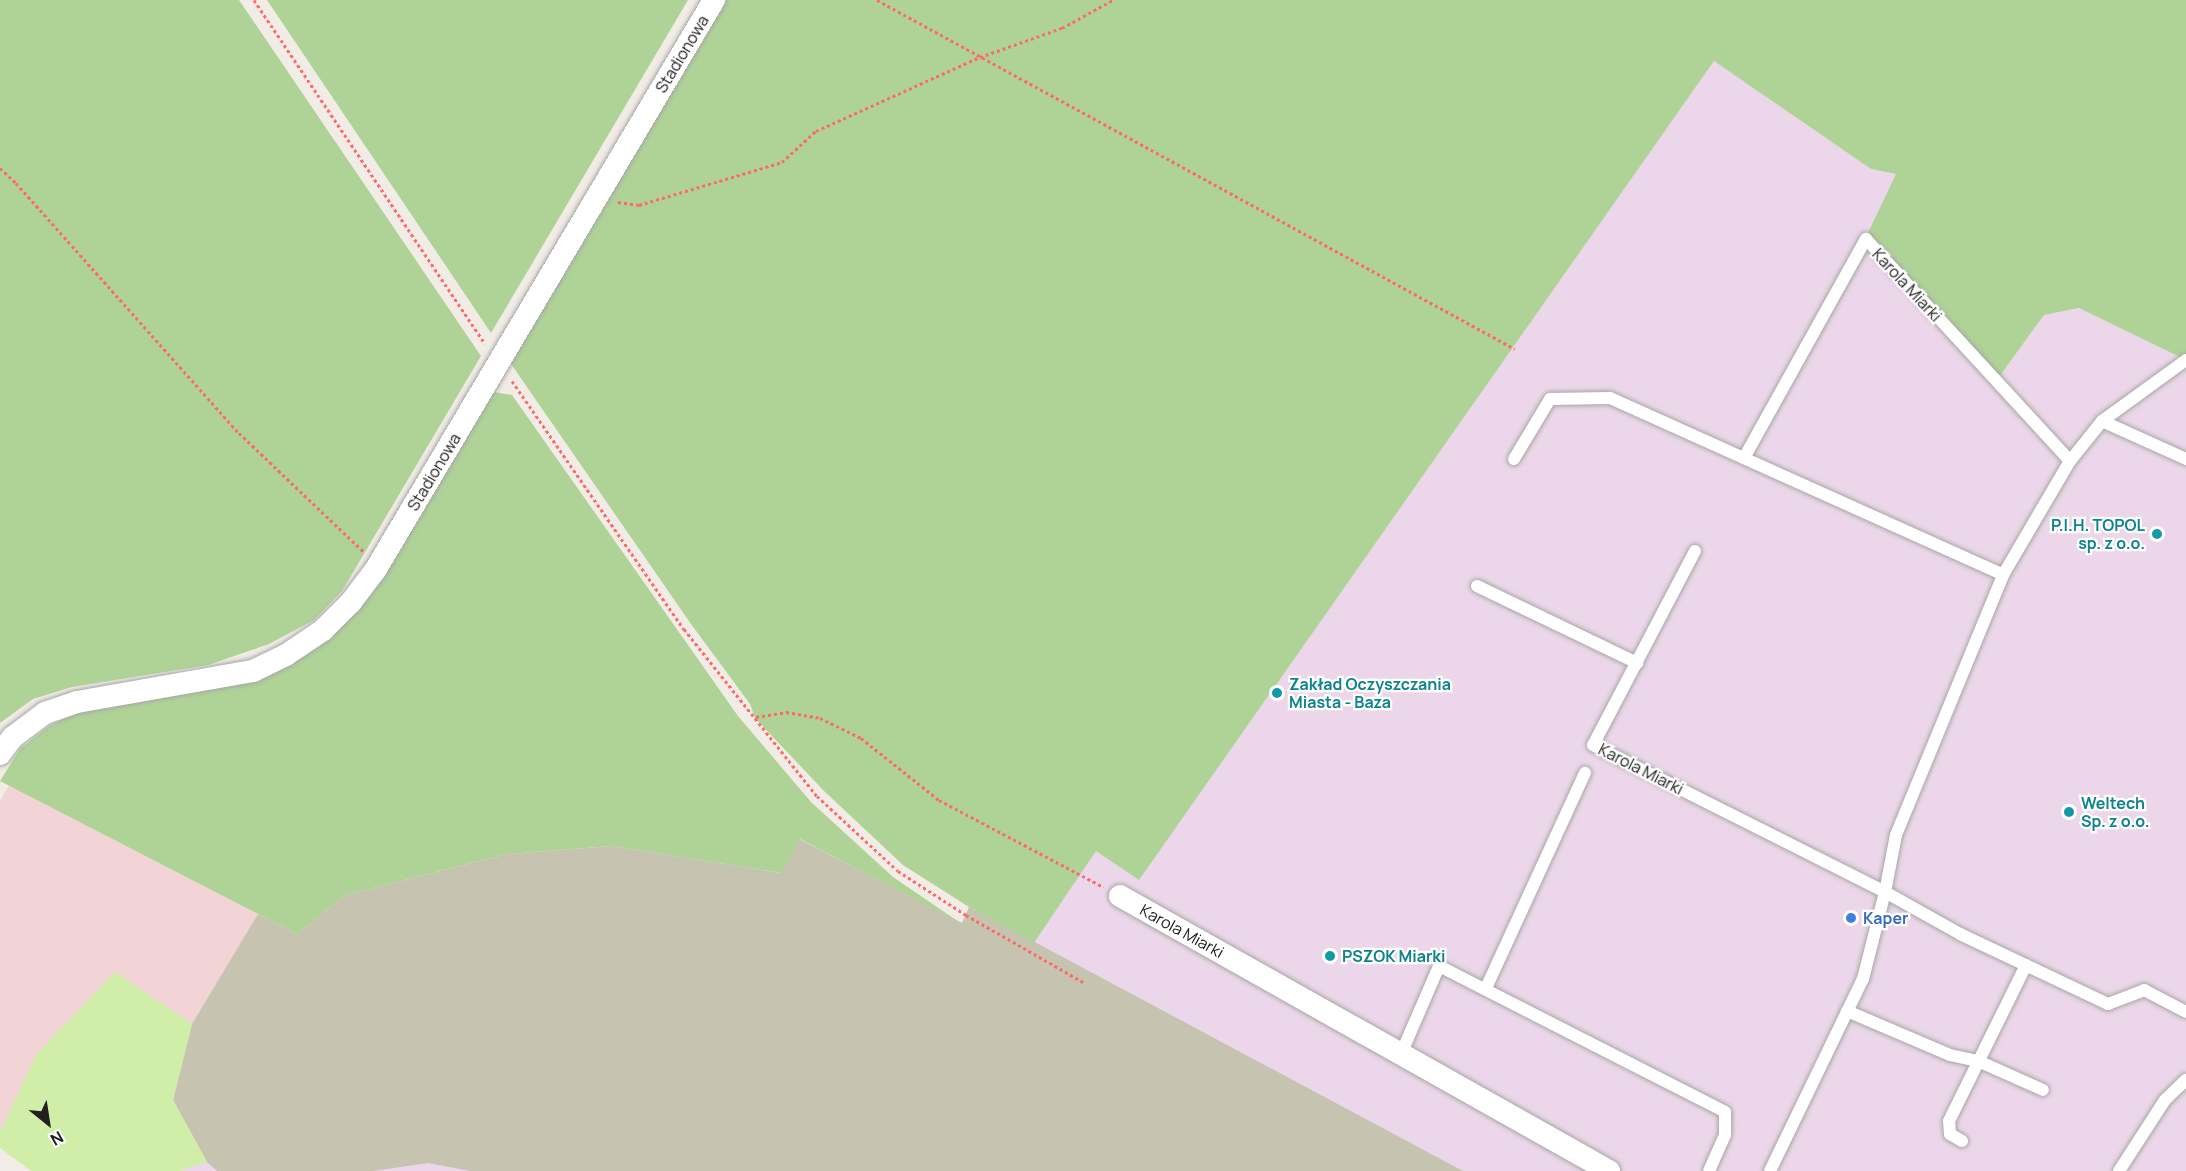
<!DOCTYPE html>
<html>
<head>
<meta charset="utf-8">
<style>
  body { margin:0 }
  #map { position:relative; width:2186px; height:1171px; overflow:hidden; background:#f1ece5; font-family:Manrope,sans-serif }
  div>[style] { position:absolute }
  .commercial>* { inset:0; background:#f3d4d6 }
  .industrial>* { inset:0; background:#ebd7e9 }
  .construction>* { inset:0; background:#c6c4b0 }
  .grass>* { inset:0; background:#d1eea8 }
  .forest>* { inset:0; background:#afd397 }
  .path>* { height:3px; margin-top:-1.5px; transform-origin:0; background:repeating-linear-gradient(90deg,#ff6968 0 3px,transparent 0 6px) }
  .roads { filter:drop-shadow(0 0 2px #a7a7a7) drop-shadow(0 0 2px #a7a7a7) }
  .service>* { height:12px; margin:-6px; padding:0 6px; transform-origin:6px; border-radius:6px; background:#fff }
  .minor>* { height:22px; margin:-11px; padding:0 11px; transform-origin:11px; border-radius:11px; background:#fff }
  .dots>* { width:16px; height:16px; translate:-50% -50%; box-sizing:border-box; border:3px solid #fff; border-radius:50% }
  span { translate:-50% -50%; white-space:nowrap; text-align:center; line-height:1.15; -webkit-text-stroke:4.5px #fff; paint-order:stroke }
  .street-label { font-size:16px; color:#202020 }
  .culture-label { font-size:16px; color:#0d838f; font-weight:700 }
  .right { translate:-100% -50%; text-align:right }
  .left { translate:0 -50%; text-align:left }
  .shop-label { font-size:16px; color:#366cbe; font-weight:700 }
  .north { position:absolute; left:18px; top:1093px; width:60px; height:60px; -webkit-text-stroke:4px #fff; paint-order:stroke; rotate:150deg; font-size:16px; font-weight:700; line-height:24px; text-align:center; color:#202020 }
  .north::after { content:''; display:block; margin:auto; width:21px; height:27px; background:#202020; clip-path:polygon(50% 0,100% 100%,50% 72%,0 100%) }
</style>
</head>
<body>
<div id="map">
  <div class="commercial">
    <div style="clip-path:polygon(9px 785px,258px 914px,192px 1024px,115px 972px,36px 1055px,0 1132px,0 801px)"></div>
  </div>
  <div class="industrial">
    <div style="clip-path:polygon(1714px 61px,1871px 169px,1896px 174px,1998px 379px,2044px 315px,2080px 308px,2186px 360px,2186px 1171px,180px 1171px,206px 1162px,173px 1100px,192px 1024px,258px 914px,297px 934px,346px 895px,612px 846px,781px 873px,799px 839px,962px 923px,969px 907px,1034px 943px,1096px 851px,1139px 879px)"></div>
  </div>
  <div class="construction">
    <div style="clip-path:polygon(799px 839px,962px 923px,969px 907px,1463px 1171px,470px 1171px,428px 1163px,373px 1171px,217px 1171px,207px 1162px,173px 1100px,192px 1024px,258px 914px,297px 934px,346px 895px,507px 854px,612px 846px,781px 873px)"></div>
  </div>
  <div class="grass">
    <div style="clip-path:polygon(115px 972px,192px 1024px,173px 1100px,207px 1162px,180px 1171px,31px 1171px,0 1148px,0 1132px,36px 1055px)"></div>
  </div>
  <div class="forest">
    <div style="clip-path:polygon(0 0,239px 0,481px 356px,342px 591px,314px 620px,269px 644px,208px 665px,72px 687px,33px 699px,0 723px)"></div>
    <div style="clip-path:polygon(267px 0,688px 0,491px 333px)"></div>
    <div style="clip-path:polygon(725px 0,2186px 0,2186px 360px,2079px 308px,2044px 315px,1997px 380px,1867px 235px,1896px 174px,1871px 169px,1714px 61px,1139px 880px,1096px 851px,1034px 943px,969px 907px,903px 865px,824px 791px,755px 718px,750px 704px,691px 624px,509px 361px)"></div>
    <div style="clip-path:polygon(494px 392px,512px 395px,738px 716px,811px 802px,893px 877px,962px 924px,800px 839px,782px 873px,612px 846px,507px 854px,346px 895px,297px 934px,0 781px,20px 749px,49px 726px,78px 712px,217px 688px,356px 610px,382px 580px)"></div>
  </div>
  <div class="path">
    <div style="left:254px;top:0;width:414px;rotate:56.1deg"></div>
    <div style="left:877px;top:0;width:727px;rotate:28.68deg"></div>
    <div style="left:0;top:168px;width:22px;rotate:43deg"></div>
    <div style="left:16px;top:183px;width:335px;rotate:48.3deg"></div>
    <div style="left:239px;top:433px;width:173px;rotate:43.6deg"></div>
    <div style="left:618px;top:202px;width:21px;rotate:8deg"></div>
    <div style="left:639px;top:205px;width:149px;rotate:-16.7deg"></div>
    <div style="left:782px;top:162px;width:46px;rotate:-42.4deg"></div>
    <div style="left:816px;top:131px;width:180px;rotate:-24.3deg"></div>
    <div style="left:980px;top:57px;width:87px;rotate:-19.5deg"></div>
    <div style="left:1062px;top:28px;width:58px;rotate:-28.8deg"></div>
    <div style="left:512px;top:381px;width:302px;rotate:55.3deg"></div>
    <div style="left:684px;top:629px;width:213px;rotate:51.5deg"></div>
    <div style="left:817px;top:796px;width:110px;rotate:42.8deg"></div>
    <div style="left:898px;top:871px;width:81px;rotate:32.9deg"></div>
    <div style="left:966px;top:915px;width:135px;rotate:29.8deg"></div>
    <div style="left:756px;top:717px;width:30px;rotate:-9deg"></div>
    <div style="left:786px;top:712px;width:35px;rotate:10deg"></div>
    <div style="left:820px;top:718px;width:46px;rotate:26deg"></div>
    <div style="left:861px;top:738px;width:100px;rotate:38.5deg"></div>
    <div style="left:939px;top:800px;width:186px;rotate:27.9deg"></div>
  </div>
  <div class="roads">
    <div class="service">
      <div style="left:2186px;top:360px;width:104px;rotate:144deg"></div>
      <div style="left:2102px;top:421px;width:92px;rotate:24.3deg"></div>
      <div style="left:1744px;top:458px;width:251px;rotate:-60.9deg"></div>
      <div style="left:1866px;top:239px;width:301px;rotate:47.4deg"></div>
      <div style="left:1514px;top:459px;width:70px;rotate:-59deg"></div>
      <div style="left:1550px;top:399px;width:60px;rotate:-1deg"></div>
      <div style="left:1610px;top:398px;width:431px;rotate:24.2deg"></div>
      <div style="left:1695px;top:551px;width:219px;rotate:117.7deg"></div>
      <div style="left:1593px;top:745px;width:327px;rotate:26.7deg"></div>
      <div style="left:1885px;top:892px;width:86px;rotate:29.2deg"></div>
      <div style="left:1960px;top:934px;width:164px;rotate:25.3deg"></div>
      <div style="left:2108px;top:1004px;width:39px;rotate:-21deg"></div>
      <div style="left:2144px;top:990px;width:47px;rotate:27.6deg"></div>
      <div style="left:1477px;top:586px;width:178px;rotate:25.7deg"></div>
      <div style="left:1486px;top:988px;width:237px;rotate:-65.3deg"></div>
      <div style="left:1847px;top:1011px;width:112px;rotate:23.1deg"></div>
      <div style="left:1950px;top:1055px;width:29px;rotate:12deg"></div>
      <div style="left:1978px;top:1061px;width:71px;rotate:24deg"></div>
      <div style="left:1401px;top:1054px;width:96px;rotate:-66.6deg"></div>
      <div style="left:1439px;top:966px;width:321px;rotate:27deg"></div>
      <div style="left:1725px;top:1112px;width:23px;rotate:90deg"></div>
      <div style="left:1725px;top:1135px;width:39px;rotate:114deg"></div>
      <div style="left:1962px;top:1141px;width:14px;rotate:-150deg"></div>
      <div style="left:1950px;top:1134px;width:13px;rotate:-94deg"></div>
      <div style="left:1949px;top:1121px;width:174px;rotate:-63.7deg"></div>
      <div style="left:1770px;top:1171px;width:213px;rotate:-64.2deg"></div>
      <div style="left:1863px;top:979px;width:90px;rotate:-75.8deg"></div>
      <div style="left:1885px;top:892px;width:58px;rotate:-79.1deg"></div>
      <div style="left:1896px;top:835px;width:281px;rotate:-67.6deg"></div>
      <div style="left:2003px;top:575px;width:132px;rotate:-59.6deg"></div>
      <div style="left:2070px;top:461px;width:51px;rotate:-51.3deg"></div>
      <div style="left:2119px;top:1171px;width:85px;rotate:-57.1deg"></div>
      <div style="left:2165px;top:1100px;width:29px;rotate:-44deg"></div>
    </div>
    <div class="minor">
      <div style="left:0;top:754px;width:21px;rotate:-53deg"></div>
      <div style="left:13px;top:737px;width:40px;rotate:-37deg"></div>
      <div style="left:45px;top:713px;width:34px;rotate:-19deg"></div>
      <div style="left:77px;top:702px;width:179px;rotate:-10deg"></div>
      <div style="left:253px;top:671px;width:37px;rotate:-26deg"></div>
      <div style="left:286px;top:655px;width:45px;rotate:-34deg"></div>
      <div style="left:323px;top:630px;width:40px;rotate:-45deg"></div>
      <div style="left:351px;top:602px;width:41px;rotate:-52.9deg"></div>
      <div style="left:376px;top:569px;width:662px;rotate:-59.29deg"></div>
      <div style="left:1120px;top:896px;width:561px;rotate:29.35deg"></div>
    </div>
  </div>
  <div class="dots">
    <div style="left:2157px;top:534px;background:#0f9aa8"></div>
    <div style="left:1277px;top:693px;background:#0f9aa8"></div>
    <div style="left:2069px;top:812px;background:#0f9aa8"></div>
    <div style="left:1851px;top:918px;background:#3f7fe0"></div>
    <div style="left:1330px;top:956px;background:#0f9aa8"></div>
  </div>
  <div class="street-label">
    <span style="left:682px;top:54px;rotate:-59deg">Stadionowa</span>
    <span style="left:1907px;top:285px;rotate:47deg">Karola Miarki</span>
    <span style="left:434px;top:472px;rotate:-59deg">Stadionowa</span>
    <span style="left:1641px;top:769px;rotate:27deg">Karola Miarki</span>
    <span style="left:1182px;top:931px;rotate:29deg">Karola Miarki</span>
  </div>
  <div class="culture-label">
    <span class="right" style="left:2145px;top:534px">P.I.H. TOPOL<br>sp. z o.o.</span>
    <span class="left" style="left:1289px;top:693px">Zakład Oczyszczania<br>Miasta - Baza</span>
    <span class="left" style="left:2081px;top:812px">Weltech<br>Sp. z o.o.</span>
    <span class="left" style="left:1342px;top:956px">PSZOK Miarki</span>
  </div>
  <div class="shop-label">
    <span class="left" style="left:1863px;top:918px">Kaper</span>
  </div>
  <div class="north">N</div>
</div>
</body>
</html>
